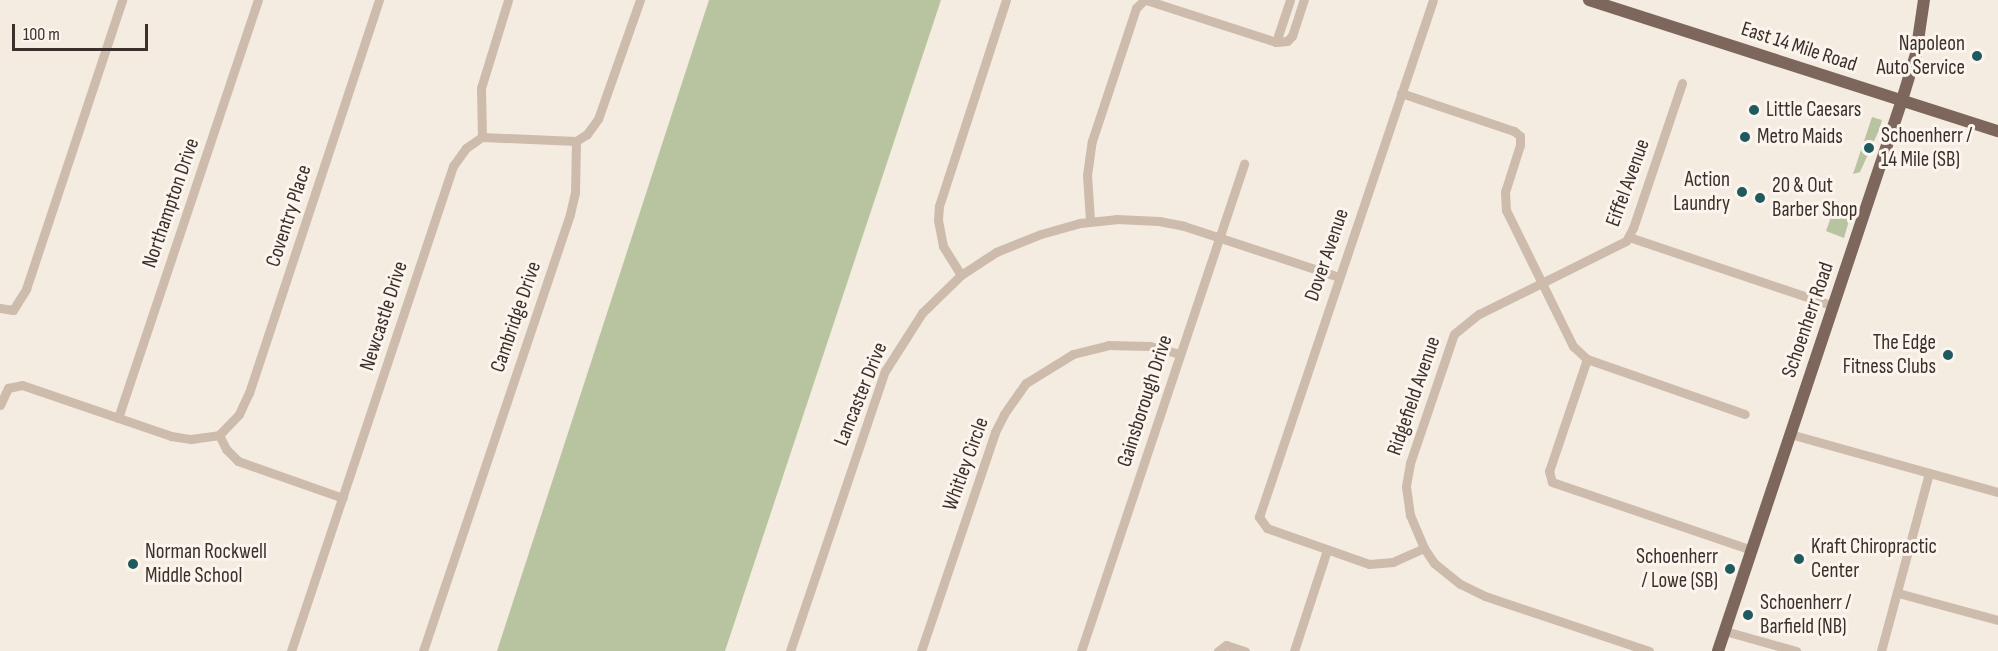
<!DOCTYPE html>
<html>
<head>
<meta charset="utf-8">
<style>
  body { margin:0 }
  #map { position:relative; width:1998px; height:651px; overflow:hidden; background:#f4ebe1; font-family:"Sofia Sans Condensed",sans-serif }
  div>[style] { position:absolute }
  .green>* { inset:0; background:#b8c4a0 }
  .minor>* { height:9px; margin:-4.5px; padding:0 4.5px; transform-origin:4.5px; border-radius:4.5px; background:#cdbbac }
  .major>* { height:12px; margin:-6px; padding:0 6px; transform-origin:6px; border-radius:6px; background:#7d675c }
  .dots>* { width:16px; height:16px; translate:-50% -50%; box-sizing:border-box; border:3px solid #fbf5ee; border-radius:50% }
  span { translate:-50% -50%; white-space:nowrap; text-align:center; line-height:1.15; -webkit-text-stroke:6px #fbf5ee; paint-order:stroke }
  .poi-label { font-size:21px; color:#3b302b }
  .right { translate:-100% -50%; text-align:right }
  .left { translate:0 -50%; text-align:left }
  .street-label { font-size:21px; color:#3b302b }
  .scale { position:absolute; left:12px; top:24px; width:136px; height:27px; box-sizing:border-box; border:3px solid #3b302b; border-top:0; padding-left:8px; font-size:18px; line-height:21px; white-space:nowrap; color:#3b302b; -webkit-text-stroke:4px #fbf5ee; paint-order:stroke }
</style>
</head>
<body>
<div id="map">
  <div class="green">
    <div style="clip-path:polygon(709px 0,941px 0,725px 651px,497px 651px)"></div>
    <div style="clip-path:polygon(1872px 117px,1882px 120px,1879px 130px,1860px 172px,1853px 174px)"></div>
    <div style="clip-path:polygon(1843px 210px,1850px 217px,1844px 238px,1826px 231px,1832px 214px)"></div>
  </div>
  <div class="minor">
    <div style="left:1146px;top:0;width:137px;rotate:17.9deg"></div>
    <div style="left:1276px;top:42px;width:11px;rotate:-5deg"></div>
    <div style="left:1287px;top:41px;width:7px;rotate:-45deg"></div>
    <div style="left:1292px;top:36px;width:38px;rotate:-72deg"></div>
    <div style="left:1276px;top:42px;width:44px;rotate:-71.6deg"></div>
    <div style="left:1401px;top:93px;width:119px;rotate:18.6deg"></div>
    <div style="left:1514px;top:131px;width:8px;rotate:40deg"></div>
    <div style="left:1520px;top:136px;width:9px;rotate:90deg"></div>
    <div style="left:1520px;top:145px;width:49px;rotate:107.7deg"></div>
    <div style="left:1505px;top:192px;width:18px;rotate:87deg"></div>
    <div style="left:1506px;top:210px;width:152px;rotate:63.8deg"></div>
    <div style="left:1573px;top:346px;width:19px;rotate:43deg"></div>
    <div style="left:1587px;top:359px;width:118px;rotate:108.7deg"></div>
    <div style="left:1549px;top:471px;width:11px;rotate:75deg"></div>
    <div style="left:1552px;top:482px;width:211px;rotate:18.8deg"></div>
    <div style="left:482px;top:137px;width:49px;rotate:-91.2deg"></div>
    <div style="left:481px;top:88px;width:92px;rotate:-72.9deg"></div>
    <div style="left:482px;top:137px;width:94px;rotate:2.4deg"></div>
    <div style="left:576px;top:141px;width:13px;rotate:-32deg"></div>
    <div style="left:587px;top:134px;width:19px;rotate:-54deg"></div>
    <div style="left:598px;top:119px;width:126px;rotate:-70.6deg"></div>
    <div style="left:1090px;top:221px;width:46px;rotate:-93.7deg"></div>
    <div style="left:1087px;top:175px;width:34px;rotate:-82deg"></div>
    <div style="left:1092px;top:141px;width:140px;rotate:-71.7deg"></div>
    <div style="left:1136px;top:8px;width:11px;rotate:-45deg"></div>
    <div style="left:1629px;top:237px;width:216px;rotate:18.6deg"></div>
    <div style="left:961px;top:275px;width:34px;rotate:-122deg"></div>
    <div style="left:943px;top:246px;width:26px;rotate:-101deg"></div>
    <div style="left:938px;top:220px;width:14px;rotate:-86deg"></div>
    <div style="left:939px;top:206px;width:217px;rotate:-72deg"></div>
    <div style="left:0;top:308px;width:13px;rotate:9deg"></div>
    <div style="left:13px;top:310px;width:25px;rotate:-58deg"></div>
    <div style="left:26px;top:289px;width:305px;rotate:-71.6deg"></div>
    <div style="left:1587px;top:359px;width:167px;rotate:19.2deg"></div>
    <div style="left:0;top:405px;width:19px;rotate:-65deg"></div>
    <div style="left:8px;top:388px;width:14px;rotate:-12deg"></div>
    <div style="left:22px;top:385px;width:157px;rotate:18.9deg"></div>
    <div style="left:171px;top:436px;width:20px;rotate:9deg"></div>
    <div style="left:191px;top:439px;width:28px;rotate:-8deg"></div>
    <div style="left:219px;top:435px;width:16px;rotate:63deg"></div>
    <div style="left:226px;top:449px;width:17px;rotate:45deg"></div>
    <div style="left:238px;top:461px;width:111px;rotate:19.4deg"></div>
    <div style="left:118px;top:418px;width:441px;rotate:-71.5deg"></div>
    <div style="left:1790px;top:434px;width:216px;rotate:15.6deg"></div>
    <div style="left:219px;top:435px;width:29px;rotate:-46deg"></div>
    <div style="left:239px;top:414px;width:23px;rotate:-65deg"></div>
    <div style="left:249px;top:393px;width:414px;rotate:-71.7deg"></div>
    <div style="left:1424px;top:548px;width:34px;rotate:156deg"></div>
    <div style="left:1393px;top:562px;width:24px;rotate:175deg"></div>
    <div style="left:1369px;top:564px;width:108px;rotate:-160.6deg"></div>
    <div style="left:1267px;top:528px;width:14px;rotate:-126deg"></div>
    <div style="left:1259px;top:517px;width:545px;rotate:-71.4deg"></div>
    <div style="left:1898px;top:593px;width:104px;rotate:15.1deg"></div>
    <div style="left:1725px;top:631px;width:74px;rotate:15.7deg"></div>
    <div style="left:291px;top:651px;width:511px;rotate:-71.53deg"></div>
    <div style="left:453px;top:166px;width:22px;rotate:-54deg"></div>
    <div style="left:466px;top:148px;width:19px;rotate:-35deg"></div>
    <div style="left:423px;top:651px;width:461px;rotate:-71.4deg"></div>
    <div style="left:570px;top:214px;width:22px;rotate:-77deg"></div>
    <div style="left:575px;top:193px;width:52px;rotate:-88.9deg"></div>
    <div style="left:790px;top:651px;width:296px;rotate:-71.3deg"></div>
    <div style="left:885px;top:371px;width:69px;rotate:-57.5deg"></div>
    <div style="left:922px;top:313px;width:54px;rotate:-44.3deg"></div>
    <div style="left:961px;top:275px;width:42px;rotate:-33.3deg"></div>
    <div style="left:996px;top:252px;width:48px;rotate:-21.8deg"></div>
    <div style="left:1041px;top:234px;width:41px;rotate:-15.8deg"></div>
    <div style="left:1080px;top:223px;width:36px;rotate:-6deg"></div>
    <div style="left:1116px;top:219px;width:43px;rotate:2.7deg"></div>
    <div style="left:1159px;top:221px;width:25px;rotate:11deg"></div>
    <div style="left:1184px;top:226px;width:163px;rotate:18.2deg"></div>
    <div style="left:921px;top:651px;width:231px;rotate:-71.3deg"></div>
    <div style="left:995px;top:432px;width:20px;rotate:-63deg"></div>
    <div style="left:1004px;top:414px;width:38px;rotate:-55deg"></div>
    <div style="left:1026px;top:383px;width:55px;rotate:-31.7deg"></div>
    <div style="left:1073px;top:354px;width:36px;rotate:-14deg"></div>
    <div style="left:1108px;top:345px;width:42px;rotate:1.4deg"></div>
    <div style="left:1150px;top:346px;width:30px;rotate:15deg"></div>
    <div style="left:1081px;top:651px;width:514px;rotate:-71.49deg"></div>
    <div style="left:1218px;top:651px;width:10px;rotate:-37deg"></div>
    <div style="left:1226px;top:645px;width:20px;rotate:18deg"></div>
    <div style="left:1294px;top:651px;width:106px;rotate:-71.9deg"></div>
    <div style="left:1649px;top:651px;width:173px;rotate:-161.5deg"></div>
    <div style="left:1485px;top:596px;width:28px;rotate:-154deg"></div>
    <div style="left:1460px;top:584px;width:33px;rotate:-141deg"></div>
    <div style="left:1434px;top:563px;width:18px;rotate:-124deg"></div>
    <div style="left:1424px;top:548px;width:36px;rotate:-113deg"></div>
    <div style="left:1410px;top:515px;width:29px;rotate:-98deg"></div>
    <div style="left:1406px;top:486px;width:23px;rotate:-80deg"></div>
    <div style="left:1410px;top:463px;width:136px;rotate:-71.2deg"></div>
    <div style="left:1454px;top:334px;width:32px;rotate:-39deg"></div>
    <div style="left:1479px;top:314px;width:164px;rotate:-26.4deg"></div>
    <div style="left:1626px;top:241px;width:15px;rotate:-62deg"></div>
    <div style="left:1633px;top:228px;width:153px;rotate:-71.3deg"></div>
    <div style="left:1881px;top:651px;width:184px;rotate:-74.9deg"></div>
  </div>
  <div class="major">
    <div style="left:1589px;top:0;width:429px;rotate:17.8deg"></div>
    <div style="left:1718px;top:651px;width:581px;rotate:-71.53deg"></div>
    <div style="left:1902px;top:100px;width:48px;rotate:-73.1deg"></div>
    <div style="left:1916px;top:54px;width:55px;rotate:-81.6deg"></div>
  </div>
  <div class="dots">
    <div style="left:1977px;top:56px;background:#1f5a5e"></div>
    <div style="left:1754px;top:110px;background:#1f5a5e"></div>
    <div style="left:1745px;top:137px;background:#1f5a5e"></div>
    <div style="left:1869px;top:148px;background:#1f5a5e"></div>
    <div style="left:1742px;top:192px;background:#1f5a5e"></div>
    <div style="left:1760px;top:198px;background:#1f5a5e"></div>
    <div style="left:1948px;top:355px;background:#1f5a5e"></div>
    <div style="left:1799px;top:559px;background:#1f5a5e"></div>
    <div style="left:133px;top:564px;background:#1f5a5e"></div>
    <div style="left:1730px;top:569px;background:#1f5a5e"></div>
    <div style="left:1748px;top:615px;background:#1f5a5e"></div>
  </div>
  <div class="poi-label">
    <span class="right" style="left:1965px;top:56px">Napoleon<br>Auto Service</span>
    <span class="left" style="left:1766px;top:110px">Little Caesars</span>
    <span class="left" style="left:1881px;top:148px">Schoenherr /<br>14 Mile (SB)</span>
    <span class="left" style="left:1757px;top:137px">Metro Maids</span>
    <span class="right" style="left:1730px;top:192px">Action<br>Laundry</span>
    <span class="left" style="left:1772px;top:198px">20 &amp; Out<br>Barber Shop</span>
    <span class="right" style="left:1936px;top:355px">The Edge<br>Fitness Clubs</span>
    <span class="left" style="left:1811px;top:559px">Kraft Chiropractic<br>Center</span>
    <span class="left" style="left:145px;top:564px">Norman Rockwell<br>Middle School</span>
    <span class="right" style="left:1718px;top:569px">Schoenherr<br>/ Lowe (SB)</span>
    <span class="left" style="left:1760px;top:615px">Schoenherr /<br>Barfield (NB)</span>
  </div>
  <div class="street-label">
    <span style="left:1799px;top:47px;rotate:18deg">East 14 Mile Road</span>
    <span style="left:1628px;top:183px;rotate:-70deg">Eiffel Avenue</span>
    <span style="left:171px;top:203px;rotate:-71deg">Northampton Drive</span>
    <span style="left:289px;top:216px;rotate:-72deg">Coventry Place</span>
    <span style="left:1327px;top:255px;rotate:-71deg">Dover Avenue</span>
    <span style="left:384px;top:316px;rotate:-72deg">Newcastle Drive</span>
    <span style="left:516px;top:317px;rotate:-71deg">Cambridge Drive</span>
    <span style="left:1808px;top:320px;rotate:-71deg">Schoenherr Road</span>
    <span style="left:861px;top:394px;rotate:-68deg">Lancaster Drive</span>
    <span style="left:1414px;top:396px;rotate:-71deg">Ridgefield Avenue</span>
    <span style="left:1145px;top:401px;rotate:-72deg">Gainsborough Drive</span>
    <span style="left:966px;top:464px;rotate:-70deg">Whitley Circle</span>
  </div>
  <div class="scale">100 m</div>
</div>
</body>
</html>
